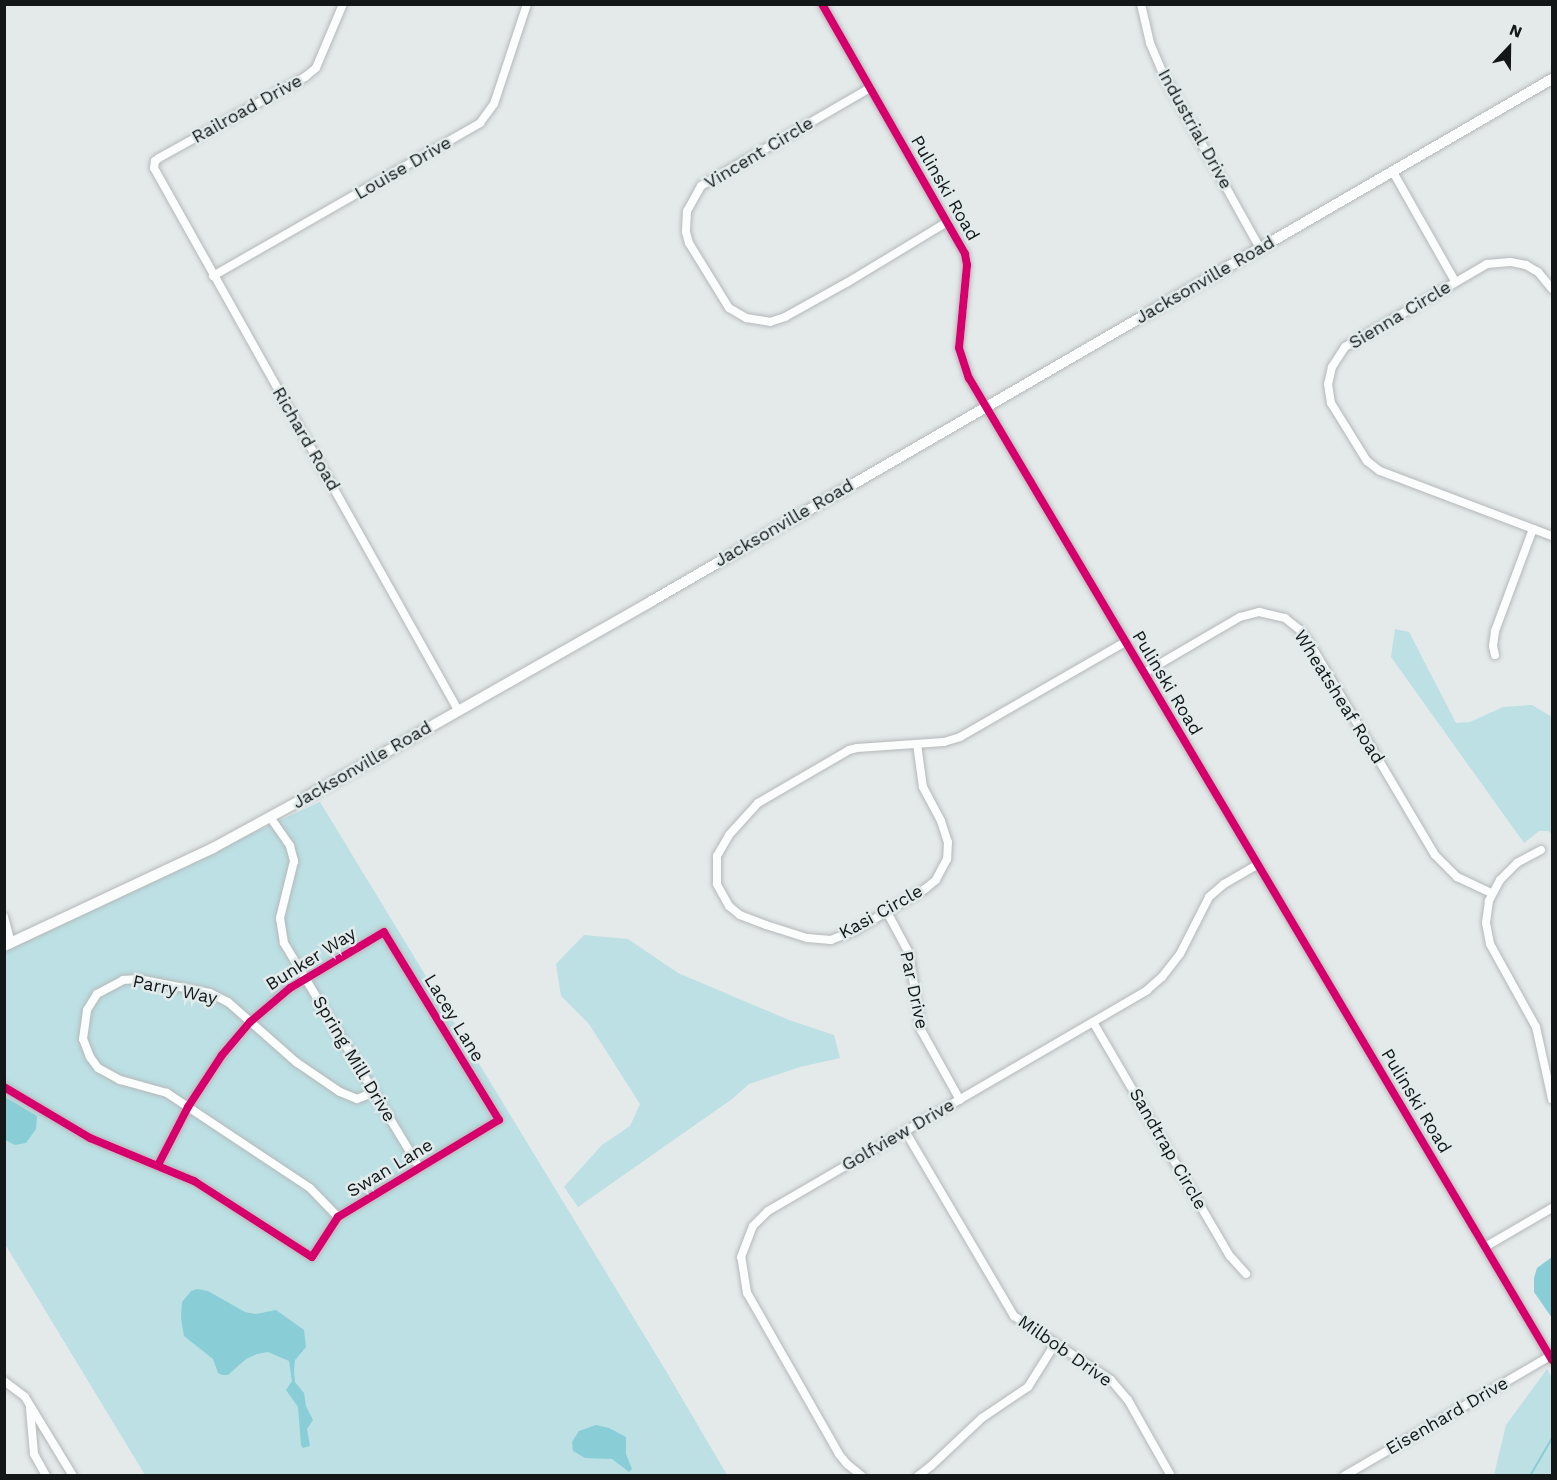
<!DOCTYPE html>
<html>
<head>
<meta charset="utf-8">
<style>
  body { margin:0 }
  #map { position:relative; width:1557px; height:1480px; overflow:hidden; background:#e4e9ea; font-family:"Work Sans",sans-serif }
  div>[style] { position:absolute }
  .green>* { inset:0; background:#bce0e4 }
  .water>* { inset:0; background:#89ced6 }
  .stream>* { height:2px; margin:-1px; padding:0 1px; transform-origin:1px; border-radius:1px; background:#89ced6 }
  .roads { filter:drop-shadow(0 0 2px #b4b8b8) drop-shadow(0 0 2px #b4b8b8) }
  .minor>* { height:8px; margin:-4px; padding:0 4px; transform-origin:4px; border-radius:4px; background:#fbfcfc }
  .major>* { height:10px; margin:-5px; padding:0 5px; transform-origin:5px; border-radius:5px; background:#fbfcfc }
  .cycleway>* { height:8px; margin:-4px; padding:0 4px; transform-origin:4px; border-radius:4px; background:#d6006c }
  span { translate:-50% -50%; white-space:nowrap; text-align:center; line-height:1.15; -webkit-text-stroke:5px #e2ebec; paint-order:stroke }
  .street-label { font-size:18px; color:#141718 }
  .frame { position:absolute; inset:0; border:6px solid #141718; pointer-events:none }
  .north { position:absolute; left:1479px; top:18px; width:60px; height:60px; -webkit-text-stroke:4px #e2ebec; paint-order:stroke; rotate:22deg; font-size:16px; font-weight:700; line-height:24px; text-align:center; color:#141718 }
  .north::after { content:''; display:block; margin:auto; width:21px; height:27px; background:#141718; clip-path:polygon(50% 0,100% 100%,50% 72%,0 100%) }
</style>
</head>
<body>
<div id="map">
  <div class="green">
    <div style="clip-path:polygon(1395px 629px,1409px 632px,1456px 723px,1470px 722px,1503px 707px,1532px 705px,1552px 717px,1552px 834px,1548px 831px,1539px 831px,1524px 843px,1391px 657px)"></div>
    <div style="clip-path:polygon(320px 802px,666px 1371px,727px 1475px,145px 1475px,5px 1244px,5px 946px)"></div>
    <div style="clip-path:polygon(584px 935px,628px 939px,678px 973px,789px 1020px,834px 1035px,840px 1058px,800px 1067px,749px 1084px,732px 1099px,578px 1207px,564px 1187px,602px 1145px,630px 1126px,640px 1104px,589px 1024px,561px 996px,556px 964px)"></div>
    <div style="clip-path:polygon(1547px 1369px,1552px 1378px,1552px 1475px,1494px 1475px,1506px 1425px)"></div>
  </div>
  <div class="water">
    <div style="clip-path:polygon(5px 1097px,37px 1116px,36px 1129px,26px 1143px,15px 1145px,5px 1140px)"></div>
    <div style="clip-path:polygon(1552px 1257px,1552px 1318px,1534px 1292px,1534px 1278px,1537px 1268px)"></div>
    <div style="clip-path:polygon(197px 1289px,208px 1291px,245px 1312px,256px 1314px,276px 1310px,304px 1330px,306px 1347px,295px 1360px,294px 1370px,295px 1382px,304px 1393px,306px 1406px,313px 1420px,307px 1429px,310px 1446px,303px 1448px,301px 1445px,298px 1407px,286px 1390px,292px 1381px,289px 1361px,268px 1352px,257px 1354px,246px 1359px,228px 1375px,222px 1375px,218px 1373px,213px 1359px,184px 1336px,181px 1318px,182px 1302px,191px 1291px)"></div>
    <div style="clip-path:polygon(596px 1425px,609px 1428px,626px 1437px,626px 1454px,632px 1469px,629px 1472px,612px 1459px,585px 1458px,573px 1451px,572px 1442px,579px 1431px)"></div>
  </div>
  <div class="stream">
    <div style="left:1552px;top:1404px;width:5px;rotate:90deg"></div>
    <div style="left:1530px;top:1476px;width:44px;rotate:-59.9deg"></div>
  </div>
  <div class="roads">
    <div class="minor">
      <div style="left:343px;top:4px;width:69px;rotate:112.9deg"></div>
      <div style="left:316px;top:68px;width:14px;rotate:141deg"></div>
      <div style="left:305px;top:77px;width:167px;rotate:151deg"></div>
      <div style="left:159px;top:158px;width:5px;rotate:143deg"></div>
      <div style="left:155px;top:161px;width:7px;rotate:98deg"></div>
      <div style="left:154px;top:168px;width:621px;rotate:60.71deg"></div>
      <div style="left:822px;top:4px;width:288px;rotate:60.2deg"></div>
      <div style="left:965px;top:254px;width:11px;rotate:80deg"></div>
      <div style="left:967px;top:265px;width:83px;rotate:95.5deg"></div>
      <div style="left:959px;top:348px;width:32px;rotate:72deg"></div>
      <div style="left:969px;top:378px;width:1142px;rotate:59.3deg"></div>
      <div style="left:1141px;top:4px;width:40px;rotate:77deg"></div>
      <div style="left:1150px;top:43px;width:34px;rotate:67deg"></div>
      <div style="left:1163px;top:74px;width:199px;rotate:60.9deg"></div>
      <div style="left:870px;top:88px;width:195px;rotate:149.9deg"></div>
      <div style="left:701px;top:186px;width:29px;rotate:119deg"></div>
      <div style="left:687px;top:211px;width:21px;rotate:93deg"></div>
      <div style="left:686px;top:232px;width:11px;rotate:75deg"></div>
      <div style="left:689px;top:243px;width:76px;rotate:58.4deg"></div>
      <div style="left:729px;top:308px;width:20px;rotate:30deg"></div>
      <div style="left:746px;top:318px;width:24px;rotate:9deg"></div>
      <div style="left:770px;top:322px;width:16px;rotate:-18deg"></div>
      <div style="left:785px;top:317px;width:72px;rotate:-29.1deg"></div>
      <div style="left:848px;top:282px;width:116px;rotate:-31.2deg"></div>
      <div style="left:1393px;top:172px;width:125px;rotate:60.4deg"></div>
      <div style="left:213px;top:276px;width:308px;rotate:-29.8deg"></div>
      <div style="left:480px;top:123px;width:24px;rotate:-54deg"></div>
      <div style="left:494px;top:104px;width:105px;rotate:-71.7deg"></div>
      <div style="left:1552px;top:289px;width:22px;rotate:-129deg"></div>
      <div style="left:1538px;top:272px;width:14px;rotate:-150deg"></div>
      <div style="left:1526px;top:265px;width:16px;rotate:-169deg"></div>
      <div style="left:1510px;top:262px;width:23px;rotate:175deg"></div>
      <div style="left:1487px;top:264px;width:164px;rotate:149.7deg"></div>
      <div style="left:1345px;top:347px;width:24px;rotate:123deg"></div>
      <div style="left:1332px;top:367px;width:17px;rotate:103deg"></div>
      <div style="left:1328px;top:384px;width:19px;rotate:81deg"></div>
      <div style="left:1331px;top:403px;width:68px;rotate:58.2deg"></div>
      <div style="left:1367px;top:461px;width:16px;rotate:38deg"></div>
      <div style="left:1380px;top:471px;width:184px;rotate:20.7deg"></div>
      <div style="left:1495px;top:655px;width:9px;rotate:-103deg"></div>
      <div style="left:1493px;top:646px;width:15px;rotate:-82deg"></div>
      <div style="left:1495px;top:631px;width:109px;rotate:-69.6deg"></div>
      <div style="left:1144px;top:673px;width:111px;rotate:-30.3deg"></div>
      <div style="left:1240px;top:617px;width:20px;rotate:-15deg"></div>
      <div style="left:1259px;top:612px;width:27px;rotate:13deg"></div>
      <div style="left:1285px;top:618px;width:19px;rotate:39deg"></div>
      <div style="left:1300px;top:630px;width:15px;rotate:53deg"></div>
      <div style="left:1309px;top:642px;width:247px;rotate:59.4deg"></div>
      <div style="left:1435px;top:855px;width:31px;rotate:45deg"></div>
      <div style="left:1457px;top:877px;width:38px;rotate:25deg"></div>
      <div style="left:917px;top:744px;width:43px;rotate:82.1deg"></div>
      <div style="left:923px;top:787px;width:38px;rotate:62deg"></div>
      <div style="left:941px;top:821px;width:22px;rotate:72deg"></div>
      <div style="left:948px;top:842px;width:17px;rotate:93deg"></div>
      <div style="left:947px;top:859px;width:24px;rotate:118deg"></div>
      <div style="left:936px;top:880px;width:14px;rotate:141deg"></div>
      <div style="left:925px;top:889px;width:82px;rotate:149.4deg"></div>
      <div style="left:854px;top:931px;width:25px;rotate:159deg"></div>
      <div style="left:831px;top:940px;width:24px;rotate:-175deg"></div>
      <div style="left:807px;top:938px;width:43px;rotate:-162.4deg"></div>
      <div style="left:766px;top:925px;width:28px;rotate:-159deg"></div>
      <div style="left:740px;top:915px;width:14px;rotate:-141deg"></div>
      <div style="left:729px;top:906px;width:25px;rotate:-119deg"></div>
      <div style="left:717px;top:884px;width:28px;rotate:-90deg"></div>
      <div style="left:717px;top:856px;width:24px;rotate:-60deg"></div>
      <div style="left:729px;top:835px;width:43px;rotate:-47.8deg"></div>
      <div style="left:758px;top:803px;width:105px;rotate:-30.2deg"></div>
      <div style="left:849px;top:750px;width:8px;rotate:-14deg"></div>
      <div style="left:857px;top:748px;width:87px;rotate:-3.9deg"></div>
      <div style="left:944px;top:742px;width:17px;rotate:-17deg"></div>
      <div style="left:960px;top:737px;width:190px;rotate:-29.9deg"></div>
      <div style="left:270px;top:817px;width:35px;rotate:55deg"></div>
      <div style="left:290px;top:846px;width:16px;rotate:75deg"></div>
      <div style="left:294px;top:861px;width:59px;rotate:103.8deg"></div>
      <div style="left:280px;top:918px;width:25px;rotate:81deg"></div>
      <div style="left:284px;top:943px;width:262px;rotate:58.9deg"></div>
      <div style="left:1541px;top:850px;width:27px;rotate:152deg"></div>
      <div style="left:1517px;top:863px;width:24px;rotate:135deg"></div>
      <div style="left:1500px;top:880px;width:24px;rotate:118deg"></div>
      <div style="left:1489px;top:901px;width:22px;rotate:98deg"></div>
      <div style="left:1486px;top:923px;width:21px;rotate:79deg"></div>
      <div style="left:1490px;top:944px;width:95px;rotate:61deg"></div>
      <div style="left:1536px;top:1027px;width:74px;rotate:77.5deg"></div>
      <div style="left:887px;top:912px;width:47px;rotate:61.8deg"></div>
      <div style="left:909px;top:953px;width:78px;rotate:81.1deg"></div>
      <div style="left:921px;top:1030px;width:80px;rotate:60.9deg"></div>
      <div style="left:4px;top:917px;width:27px;rotate:75deg"></div>
      <div style="left:1093px;top:1022px;width:271px;rotate:59.7deg"></div>
      <div style="left:1230px;top:1256px;width:24px;rotate:48deg"></div>
      <div style="left:4px;top:1087px;width:100px;rotate:30.7deg"></div>
      <div style="left:90px;top:1138px;width:113px;rotate:22.5deg"></div>
      <div style="left:194px;top:1181px;width:140px;rotate:32.8deg"></div>
      <div style="left:312px;top:1257px;width:48px;rotate:-57deg"></div>
      <div style="left:338px;top:1217px;width:188px;rotate:-31.1deg"></div>
      <div style="left:499px;top:1120px;width:220px;rotate:-121.5deg"></div>
      <div style="left:384px;top:932px;width:109px;rotate:149.2deg"></div>
      <div style="left:290px;top:988px;width:52px;rotate:139.6deg"></div>
      <div style="left:250px;top:1022px;width:43px;rotate:130.3deg"></div>
      <div style="left:222px;top:1055px;width:62px;rotate:123.2deg"></div>
      <div style="left:188px;top:1107px;width:65px;rotate:117.3deg"></div>
      <div style="left:905px;top:1131px;width:215px;rotate:59.5deg"></div>
      <div style="left:1014px;top:1316px;width:116px;rotate:33.4deg"></div>
      <div style="left:1111px;top:1380px;width:26px;rotate:50deg"></div>
      <div style="left:1128px;top:1400px;width:87px;rotate:60.5deg"></div>
      <div style="left:338px;top:1217px;width:40px;rotate:-134deg"></div>
      <div style="left:310px;top:1188px;width:172px;rotate:-146.4deg"></div>
      <div style="left:167px;top:1093px;width:49px;rotate:-164.5deg"></div>
      <div style="left:120px;top:1080px;width:25px;rotate:-151deg"></div>
      <div style="left:98px;top:1068px;width:14px;rotate:-126deg"></div>
      <div style="left:90px;top:1057px;width:19px;rotate:-111deg"></div>
      <div style="left:83px;top:1039px;width:29px;rotate:-82deg"></div>
      <div style="left:87px;top:1010px;width:19px;rotate:-58deg"></div>
      <div style="left:97px;top:994px;width:30px;rotate:-28deg"></div>
      <div style="left:123px;top:980px;width:15px;rotate:-4deg"></div>
      <div style="left:138px;top:979px;width:73px;rotate:11deg"></div>
      <div style="left:210px;top:993px;width:20px;rotate:27deg"></div>
      <div style="left:228px;top:1002px;width:91px;rotate:41.4deg"></div>
      <div style="left:296px;top:1062px;width:53px;rotate:34.3deg"></div>
      <div style="left:340px;top:1092px;width:18px;rotate:22deg"></div>
      <div style="left:357px;top:1099px;width:18px;rotate:-22deg"></div>
      <div style="left:1485px;top:1247px;width:78px;rotate:-30.2deg"></div>
      <div style="left:4px;top:1381px;width:26px;rotate:37deg"></div>
      <div style="left:25px;top:1397px;width:92px;rotate:58.7deg"></div>
      <div style="left:30px;top:1408px;width:46px;rotate:85deg"></div>
      <div style="left:34px;top:1454px;width:25px;rotate:61deg"></div>
      <div style="left:862px;top:1476px;width:19px;rotate:-141deg"></div>
      <div style="left:847px;top:1464px;width:13px;rotate:-129deg"></div>
      <div style="left:839px;top:1454px;width:185px;rotate:-119.7deg"></div>
      <div style="left:747px;top:1293px;width:36px;rotate:-99deg"></div>
      <div style="left:741px;top:1257px;width:33px;rotate:-69deg"></div>
      <div style="left:753px;top:1226px;width:21px;rotate:-45deg"></div>
      <div style="left:768px;top:1211px;width:439px;rotate:-30.2deg"></div>
      <div style="left:1147px;top:990px;width:20px;rotate:-41deg"></div>
      <div style="left:1162px;top:977px;width:29px;rotate:-52deg"></div>
      <div style="left:1180px;top:954px;width:64px;rotate:-63deg"></div>
      <div style="left:1209px;top:897px;width:20px;rotate:-41deg"></div>
      <div style="left:1224px;top:884px;width:39px;rotate:-30deg"></div>
      <div style="left:918px;top:1476px;width:16px;rotate:-38deg"></div>
      <div style="left:931px;top:1466px;width:70px;rotate:-43.3deg"></div>
      <div style="left:982px;top:1418px;width:55px;rotate:-34deg"></div>
      <div style="left:1028px;top:1387px;width:51px;rotate:-57.9deg"></div>
      <div style="left:1344px;top:1476px;width:238px;rotate:-30.2deg"></div>
    </div>
    <div class="major">
      <div style="left:4px;top:946px;width:231px;rotate:-25.1deg"></div>
      <div style="left:213px;top:848px;width:115px;rotate:-28.6deg"></div>
      <div style="left:314px;top:793px;width:386px;rotate:-29.6deg"></div>
      <div style="left:650px;top:602px;width:1043px;rotate:-30.11deg"></div>
    </div>
  </div>
  <div class="cycleway">
    <div style="left:822px;top:4px;width:288px;rotate:60.2deg"></div>
    <div style="left:965px;top:254px;width:11px;rotate:80deg"></div>
    <div style="left:967px;top:265px;width:83px;rotate:95.5deg"></div>
    <div style="left:959px;top:348px;width:32px;rotate:72deg"></div>
    <div style="left:969px;top:378px;width:1142px;rotate:59.3deg"></div>
    <div style="left:4px;top:1087px;width:100px;rotate:30.7deg"></div>
    <div style="left:90px;top:1138px;width:113px;rotate:22.5deg"></div>
    <div style="left:194px;top:1181px;width:140px;rotate:32.8deg"></div>
    <div style="left:312px;top:1257px;width:48px;rotate:-57deg"></div>
    <div style="left:338px;top:1217px;width:188px;rotate:-31.1deg"></div>
    <div style="left:499px;top:1120px;width:220px;rotate:-121.5deg"></div>
    <div style="left:384px;top:932px;width:109px;rotate:149.2deg"></div>
    <div style="left:290px;top:988px;width:52px;rotate:139.6deg"></div>
    <div style="left:250px;top:1022px;width:43px;rotate:130.3deg"></div>
    <div style="left:222px;top:1055px;width:62px;rotate:123.2deg"></div>
    <div style="left:188px;top:1107px;width:65px;rotate:117.3deg"></div>
  </div>
  <div class="street-label">
    <span style="left:247px;top:109px;rotate:-29deg">Railroad Drive</span>
    <span style="left:1195px;top:129px;rotate:61deg">Industrial Drive</span>
    <span style="left:759px;top:153px;rotate:-31deg">Vincent Circle</span>
    <span style="left:403px;top:168px;rotate:-30deg">Louise Drive</span>
    <span style="left:945px;top:188px;rotate:60deg">Pulinski Road</span>
    <span style="left:1205px;top:280px;rotate:-30deg">Jacksonville Road</span>
    <span style="left:1400px;top:315px;rotate:-31deg">Sienna Circle</span>
    <span style="left:306px;top:439px;rotate:60deg">Richard Road</span>
    <span style="left:784px;top:523px;rotate:-30deg">Jacksonville Road</span>
    <span style="left:1167px;top:683px;rotate:59deg">Pulinski Road</span>
    <span style="left:1339px;top:697px;rotate:58deg">Wheatsheaf Road</span>
    <span style="left:362px;top:765px;rotate:-30deg">Jacksonville Road</span>
    <span style="left:881px;top:912px;rotate:-29deg">Kasi Circle</span>
    <span style="left:311px;top:959px;rotate:-32deg">Bunker Way</span>
    <span style="left:175px;top:990px;rotate:12deg">Parry Way</span>
    <span style="left:914px;top:990px;rotate:78deg">Par Drive</span>
    <span style="left:454px;top:1018px;rotate:59deg">Lacey Lane</span>
    <span style="left:354px;top:1059px;rotate:59deg">Spring Mill Drive</span>
    <span style="left:1416px;top:1101px;rotate:59deg">Pulinski Road</span>
    <span style="left:898px;top:1135px;rotate:-30deg">Golfview Drive</span>
    <span style="left:1168px;top:1149px;rotate:60deg">Sandtrap Circle</span>
    <span style="left:390px;top:1168px;rotate:-31deg">Swan Lane</span>
    <span style="left:1065px;top:1351px;rotate:35deg">Milbob Drive</span>
    <span style="left:1447px;top:1416px;rotate:-30deg">Eisenhard Drive</span>
  </div>
  <div class="frame"></div>
  <div class="north">N</div>
</div>
</body>
</html>
